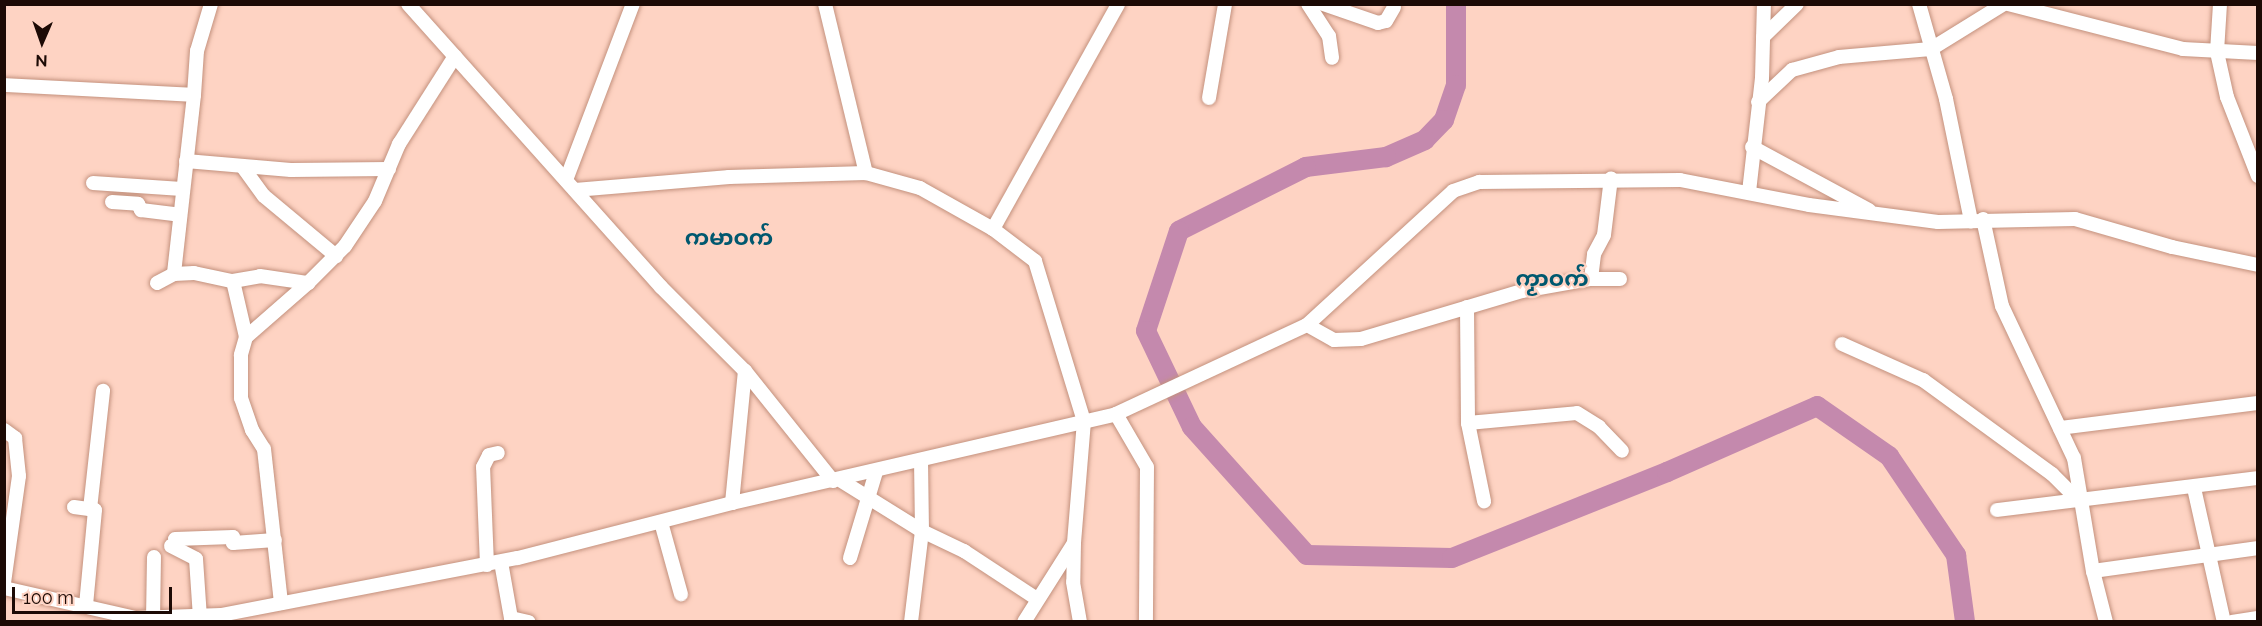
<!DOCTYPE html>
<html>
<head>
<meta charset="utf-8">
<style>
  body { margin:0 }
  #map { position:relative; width:2262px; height:626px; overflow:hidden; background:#fed3c3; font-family:Raleway,"Noto Sans Myanmar",sans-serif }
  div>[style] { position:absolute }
  .river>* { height:20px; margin:-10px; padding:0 10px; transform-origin:10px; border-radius:10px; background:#c489ad }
  .roads { filter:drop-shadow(0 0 2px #c3917d) drop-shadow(0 0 2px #c3917d) }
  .minor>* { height:14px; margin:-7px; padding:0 7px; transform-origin:7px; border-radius:7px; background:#fff }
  span { translate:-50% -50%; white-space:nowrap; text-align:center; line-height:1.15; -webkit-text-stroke:4.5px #fed3c3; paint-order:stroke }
  .district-label { font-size:22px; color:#00586f; font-weight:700 }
  .frame { position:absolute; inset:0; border:6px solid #1c0a05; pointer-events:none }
  .north { position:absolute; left:12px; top:12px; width:60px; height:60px; -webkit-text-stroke:4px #fed3c3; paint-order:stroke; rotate:182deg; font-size:16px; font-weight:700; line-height:24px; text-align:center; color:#1c0a05 }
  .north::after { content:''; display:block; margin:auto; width:21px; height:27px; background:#1c0a05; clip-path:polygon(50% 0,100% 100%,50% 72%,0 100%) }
  .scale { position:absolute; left:12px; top:587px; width:160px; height:27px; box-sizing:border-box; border:3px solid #1c0a05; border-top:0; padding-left:8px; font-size:18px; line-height:21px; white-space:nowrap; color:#1c0a05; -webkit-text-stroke:4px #fed3c3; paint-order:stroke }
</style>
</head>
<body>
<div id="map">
  <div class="river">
    <div style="left:1456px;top:4px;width:81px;rotate:90deg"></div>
    <div style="left:1456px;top:85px;width:37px;rotate:109deg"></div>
    <div style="left:1444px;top:120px;width:28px;rotate:134deg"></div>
    <div style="left:1425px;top:140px;width:43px;rotate:156.4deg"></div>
    <div style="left:1386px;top:157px;width:81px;rotate:172.9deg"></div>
    <div style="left:1306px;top:167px;width:142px;rotate:153.3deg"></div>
    <div style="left:1179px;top:231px;width:105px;rotate:108.3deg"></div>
    <div style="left:1146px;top:331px;width:106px;rotate:64.4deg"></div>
    <div style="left:1192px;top:427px;width:172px;rotate:48.1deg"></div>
    <div style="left:1307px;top:555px;width:145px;rotate:1.2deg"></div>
    <div style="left:1452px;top:558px;width:232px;rotate:-21.8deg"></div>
    <div style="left:1667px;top:472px;width:164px;rotate:-23.7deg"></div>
    <div style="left:1817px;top:406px;width:88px;rotate:34.8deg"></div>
    <div style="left:1889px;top:456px;width:120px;rotate:55.9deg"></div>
    <div style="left:1956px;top:555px;width:68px;rotate:82.3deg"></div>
  </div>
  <div class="roads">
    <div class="minor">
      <div style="left:408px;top:4px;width:380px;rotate:48.2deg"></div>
      <div style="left:661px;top:287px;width:119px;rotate:45deg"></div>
      <div style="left:745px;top:371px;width:141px;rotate:51.3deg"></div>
      <div style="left:825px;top:4px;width:174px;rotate:76.4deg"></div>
      <div style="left:1308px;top:4px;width:38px;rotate:57deg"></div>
      <div style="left:1329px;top:36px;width:22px;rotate:82deg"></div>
      <div style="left:1323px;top:4px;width:58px;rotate:19.1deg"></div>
      <div style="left:1378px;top:23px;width:8px;rotate:-14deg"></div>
      <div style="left:1386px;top:21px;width:16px;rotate:-60deg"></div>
      <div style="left:1919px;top:4px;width:99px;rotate:74.1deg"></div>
      <div style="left:1946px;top:99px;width:125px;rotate:78.4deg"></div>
      <div style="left:2008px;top:4px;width:181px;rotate:14.4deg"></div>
      <div style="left:2183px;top:49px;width:75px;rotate:3.1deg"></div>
      <div style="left:2220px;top:4px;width:48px;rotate:93.6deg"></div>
      <div style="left:2217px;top:52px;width:46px;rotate:77.5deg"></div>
      <div style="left:2227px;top:97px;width:85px;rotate:68.6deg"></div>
      <div style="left:1763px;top:37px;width:47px;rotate:-44.1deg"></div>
      <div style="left:4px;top:85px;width:190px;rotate:3deg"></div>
      <div style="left:194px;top:95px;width:180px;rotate:96.4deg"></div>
      <div style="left:194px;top:95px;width:44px;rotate:-86.1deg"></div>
      <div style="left:197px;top:51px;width:49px;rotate:-73.4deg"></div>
      <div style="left:1209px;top:98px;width:95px;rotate:-80.3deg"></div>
      <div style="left:1758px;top:102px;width:47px;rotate:-43.3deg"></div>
      <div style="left:1792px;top:70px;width:49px;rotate:-15.5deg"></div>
      <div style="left:1839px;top:57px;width:92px;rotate:-5deg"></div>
      <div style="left:1931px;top:49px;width:86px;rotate:-31.7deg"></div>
      <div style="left:1752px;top:147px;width:133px;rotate:28.3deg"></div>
      <div style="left:186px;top:161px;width:105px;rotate:4.9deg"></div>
      <div style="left:291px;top:170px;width:98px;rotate:-0.6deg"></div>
      <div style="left:242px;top:166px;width:37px;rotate:54deg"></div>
      <div style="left:264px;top:196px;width:94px;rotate:39.8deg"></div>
      <div style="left:566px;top:180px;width:188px;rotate:-69.2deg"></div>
      <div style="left:93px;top:183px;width:89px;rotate:3.9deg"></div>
      <div style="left:575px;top:190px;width:155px;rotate:-4.8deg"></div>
      <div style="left:729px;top:177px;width:137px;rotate:-1.7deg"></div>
      <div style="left:866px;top:173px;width:56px;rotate:15.5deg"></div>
      <div style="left:920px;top:188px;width:84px;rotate:29.3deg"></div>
      <div style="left:993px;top:229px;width:53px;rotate:37.3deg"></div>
      <div style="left:1035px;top:261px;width:167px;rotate:73deg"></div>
      <div style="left:1084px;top:421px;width:122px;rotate:94.7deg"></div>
      <div style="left:1074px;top:543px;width:93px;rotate:122.3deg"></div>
      <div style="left:1749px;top:192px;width:115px;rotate:-83.5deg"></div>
      <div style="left:1762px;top:78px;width:74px;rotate:-88.5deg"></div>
      <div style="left:112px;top:202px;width:26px;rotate:4deg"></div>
      <div style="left:138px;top:204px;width:7px;rotate:63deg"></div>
      <div style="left:141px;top:210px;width:39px;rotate:7deg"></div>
      <div style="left:1983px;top:219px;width:89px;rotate:77.7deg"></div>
      <div style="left:2002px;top:306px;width:168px;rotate:64.7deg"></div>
      <div style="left:2074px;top:458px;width:115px;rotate:80.5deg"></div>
      <div style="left:2093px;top:571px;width:167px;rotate:-7.9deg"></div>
      <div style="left:993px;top:229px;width:257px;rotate:-60.9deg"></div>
      <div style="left:1591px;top:279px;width:25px;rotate:-83deg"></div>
      <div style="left:1594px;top:254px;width:21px;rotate:-62deg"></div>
      <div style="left:1604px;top:235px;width:57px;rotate:-83deg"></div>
      <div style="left:233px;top:281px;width:27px;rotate:-10deg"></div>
      <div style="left:260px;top:276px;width:49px;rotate:8.3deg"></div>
      <div style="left:308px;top:283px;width:82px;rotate:138.9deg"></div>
      <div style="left:157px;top:283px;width:19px;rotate:-28deg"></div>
      <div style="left:174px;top:274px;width:20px;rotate:-3deg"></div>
      <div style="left:194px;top:273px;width:40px;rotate:12deg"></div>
      <div style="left:233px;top:281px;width:57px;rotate:76.9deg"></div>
      <div style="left:246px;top:337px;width:19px;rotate:106deg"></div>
      <div style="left:241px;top:355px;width:43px;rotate:90deg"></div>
      <div style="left:241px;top:398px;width:34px;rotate:71deg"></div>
      <div style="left:252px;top:430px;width:22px;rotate:58deg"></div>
      <div style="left:264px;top:449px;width:155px;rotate:83.7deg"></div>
      <div style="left:308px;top:283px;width:52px;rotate:-45deg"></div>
      <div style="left:345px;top:246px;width:54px;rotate:-56.3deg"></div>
      <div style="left:375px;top:201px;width:62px;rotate:-67.2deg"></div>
      <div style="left:399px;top:144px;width:104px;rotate:-57.5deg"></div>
      <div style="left:1467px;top:307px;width:116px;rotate:89.5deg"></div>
      <div style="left:1468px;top:423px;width:80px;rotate:78.4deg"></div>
      <div style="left:1307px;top:325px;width:31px;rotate:29deg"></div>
      <div style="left:1334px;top:340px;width:27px;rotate:-2deg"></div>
      <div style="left:1361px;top:339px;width:168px;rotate:-16.6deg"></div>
      <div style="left:1522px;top:291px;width:70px;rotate:-9.9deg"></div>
      <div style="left:1591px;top:279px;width:29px"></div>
      <div style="left:1842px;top:344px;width:89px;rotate:24deg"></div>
      <div style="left:1923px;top:380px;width:160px;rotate:36.1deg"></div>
      <div style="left:2052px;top:474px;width:38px;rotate:45deg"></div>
      <div style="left:1116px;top:414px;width:61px;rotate:59.7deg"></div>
      <div style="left:1147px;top:467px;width:155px;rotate:90.4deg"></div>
      <div style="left:1468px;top:423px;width:109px;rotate:-5.2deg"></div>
      <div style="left:1577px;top:413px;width:26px;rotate:32deg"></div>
      <div style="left:1599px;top:427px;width:33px;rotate:46deg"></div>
      <div style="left:2060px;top:428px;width:200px;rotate:-7.2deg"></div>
      <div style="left:4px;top:430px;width:14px;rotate:36deg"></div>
      <div style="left:15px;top:438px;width:38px;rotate:84deg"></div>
      <div style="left:19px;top:476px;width:108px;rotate:98deg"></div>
      <div style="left:840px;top:480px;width:97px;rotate:31.9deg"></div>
      <div style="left:922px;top:531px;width:47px;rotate:25.5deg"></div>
      <div style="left:964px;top:551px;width:87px;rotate:33.3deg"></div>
      <div style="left:2194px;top:488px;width:137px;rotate:77.4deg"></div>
      <div style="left:732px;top:503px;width:133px;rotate:-84.4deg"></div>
      <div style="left:74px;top:507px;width:21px;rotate:8deg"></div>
      <div style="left:95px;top:510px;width:96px;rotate:95.4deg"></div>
      <div style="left:90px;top:509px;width:119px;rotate:-83.7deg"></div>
      <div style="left:1997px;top:510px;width:263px;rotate:-7deg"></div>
      <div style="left:661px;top:522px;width:75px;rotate:74.5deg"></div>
      <div style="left:175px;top:539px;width:58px;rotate:-2deg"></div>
      <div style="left:233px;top:537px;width:6px;rotate:90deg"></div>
      <div style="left:233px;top:543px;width:42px;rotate:-4.1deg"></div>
      <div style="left:1074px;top:543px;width:39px;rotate:91deg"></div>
      <div style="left:1073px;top:582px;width:41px;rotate:80.1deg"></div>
      <div style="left:171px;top:546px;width:28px;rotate:27deg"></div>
      <div style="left:196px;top:559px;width:58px;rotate:86.1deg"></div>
      <div style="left:850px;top:558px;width:90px;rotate:-73.2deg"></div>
      <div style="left:501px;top:562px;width:57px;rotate:79.9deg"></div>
      <div style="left:511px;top:618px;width:18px;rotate:13deg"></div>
      <div style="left:487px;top:565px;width:98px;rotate:-92.3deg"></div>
      <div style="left:483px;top:467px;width:13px;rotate:-63deg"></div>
      <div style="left:489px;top:455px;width:9px;rotate:-13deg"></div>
      <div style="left:2093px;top:571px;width:53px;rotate:75.7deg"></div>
      <div style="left:4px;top:588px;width:134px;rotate:12.9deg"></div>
      <div style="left:135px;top:618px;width:86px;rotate:-2deg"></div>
      <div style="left:221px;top:615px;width:302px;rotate:-10.9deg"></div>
      <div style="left:518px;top:558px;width:221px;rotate:-14.4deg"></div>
      <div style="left:732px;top:503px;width:394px;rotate:-13deg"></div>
      <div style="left:1116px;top:414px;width:211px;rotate:-25deg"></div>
      <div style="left:1307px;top:325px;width:198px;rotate:-42.5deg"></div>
      <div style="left:1453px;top:191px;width:28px;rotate:-19deg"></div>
      <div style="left:1479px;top:182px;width:201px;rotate:-0.6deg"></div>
      <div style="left:1680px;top:180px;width:131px;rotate:11deg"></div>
      <div style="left:1809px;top:205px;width:130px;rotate:7.5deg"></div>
      <div style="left:1938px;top:222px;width:137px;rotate:-1.3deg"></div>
      <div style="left:2075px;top:219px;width:101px;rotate:16.1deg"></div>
      <div style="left:2172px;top:247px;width:88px;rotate:11.8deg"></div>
      <div style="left:153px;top:620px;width:63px;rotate:-89.1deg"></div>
      <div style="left:911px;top:622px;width:92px;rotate:-83.1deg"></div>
      <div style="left:922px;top:531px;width:71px;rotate:-90.8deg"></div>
      <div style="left:2232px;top:622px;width:26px;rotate:-9deg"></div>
    </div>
  </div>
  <div class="district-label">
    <span style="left:729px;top:238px">ကမာဝက်</span>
    <span style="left:1552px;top:279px">ကၟာဝက်</span>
  </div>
  <div class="frame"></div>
  <div class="north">N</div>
  <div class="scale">100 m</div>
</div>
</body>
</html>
